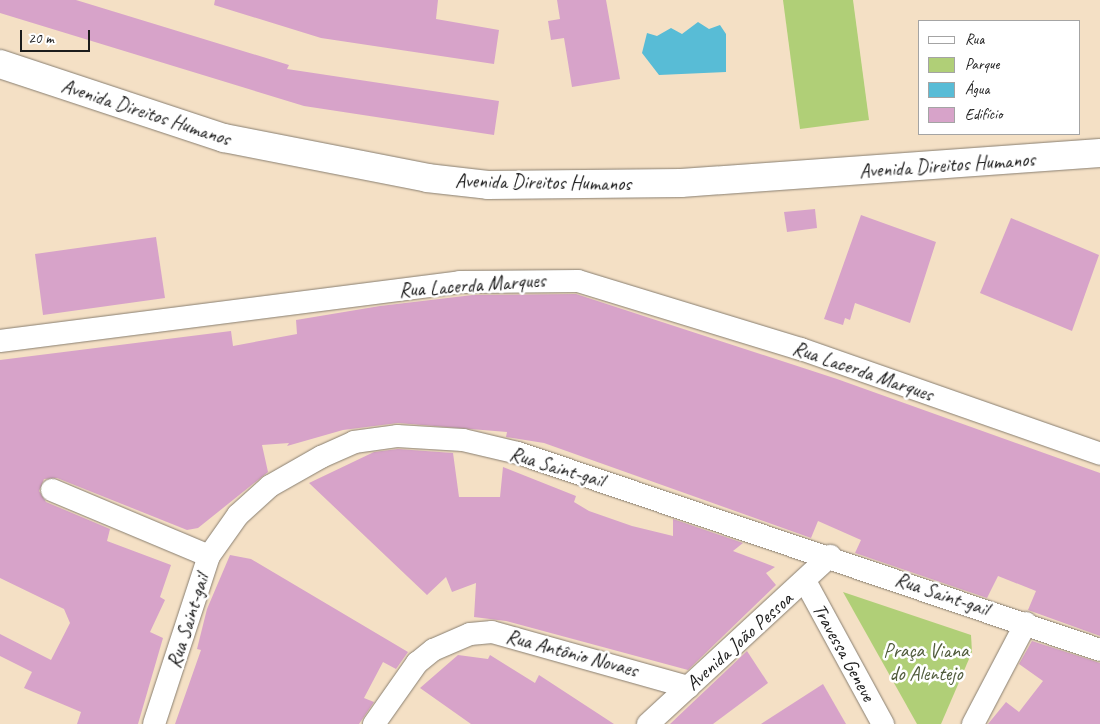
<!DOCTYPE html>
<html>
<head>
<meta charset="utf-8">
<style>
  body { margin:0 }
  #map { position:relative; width:1100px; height:724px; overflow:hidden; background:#f4e0c5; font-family:Caveat,sans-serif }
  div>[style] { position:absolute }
  .green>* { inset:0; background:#b0cf77 }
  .water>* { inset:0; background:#58bcd6 }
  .building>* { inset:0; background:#d7a3c9 }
  .roads { filter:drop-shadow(0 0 1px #887e70) drop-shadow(0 0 1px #887e70) }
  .minor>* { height:22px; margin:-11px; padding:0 11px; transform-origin:11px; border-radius:11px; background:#fff }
  .secondary>* { height:28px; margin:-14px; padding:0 14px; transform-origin:14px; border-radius:14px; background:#fff }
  span { translate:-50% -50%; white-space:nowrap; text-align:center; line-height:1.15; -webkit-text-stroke:5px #fff; paint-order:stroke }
  .street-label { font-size:20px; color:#1c1c1c }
  .park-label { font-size:20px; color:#505b3c }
  .legend { position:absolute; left:918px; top:20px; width:162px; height:115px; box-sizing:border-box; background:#fff; border:1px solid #a4a4a4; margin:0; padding:6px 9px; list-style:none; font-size:15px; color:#1c1c1c }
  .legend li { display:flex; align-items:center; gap:10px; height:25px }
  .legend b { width:25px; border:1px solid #a4a4a4 }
  .scale { position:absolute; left:20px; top:30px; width:70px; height:22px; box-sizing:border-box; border:2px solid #1c1c1c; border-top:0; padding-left:6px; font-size:15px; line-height:18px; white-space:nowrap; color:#1c1c1c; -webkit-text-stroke:4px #fff; paint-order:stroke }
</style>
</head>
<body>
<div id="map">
  <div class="green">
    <div style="clip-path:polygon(783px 0,853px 0,869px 120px,800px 129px)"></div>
    <div style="clip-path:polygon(843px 592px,971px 635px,972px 652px,941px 724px,917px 724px)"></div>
  </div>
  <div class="water">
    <div style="clip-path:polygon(698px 22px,709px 29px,720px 25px,726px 34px,726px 72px,659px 75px,642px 53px,647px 33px,657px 36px,671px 28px,682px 34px)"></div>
  </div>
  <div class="building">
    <div style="clip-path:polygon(0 0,76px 0,289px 65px,287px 69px,499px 101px,494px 135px,304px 106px,0 13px)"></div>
    <div style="clip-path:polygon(215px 0,438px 0,436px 19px,499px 30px,494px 64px,321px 38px,214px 5px)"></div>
    <div style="clip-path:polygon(557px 0,606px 0,620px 79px,572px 87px,564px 38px,551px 40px,548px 21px,560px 19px)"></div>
    <div style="clip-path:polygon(815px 209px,817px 228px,787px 232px,784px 212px)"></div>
    <div style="clip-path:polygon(861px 215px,936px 242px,910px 323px,855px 303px,850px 320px,845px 318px,843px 325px,824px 319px)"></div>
    <div style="clip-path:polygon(1011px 218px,1099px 255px,1072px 331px,980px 293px)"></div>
    <div style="clip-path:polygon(156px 237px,165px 298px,43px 315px,35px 254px)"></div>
    <div style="clip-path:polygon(576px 294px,837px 379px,1100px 473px,1100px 636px,1028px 610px,1036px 591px,998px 576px,987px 598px,855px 553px,861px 540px,818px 521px,811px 538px,544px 443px,506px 437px,507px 432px,398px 423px,343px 430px,287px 446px,289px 443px,262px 445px,268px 472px,198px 528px,187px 530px,57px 478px,44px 479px,39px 491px,46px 502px,110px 529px,107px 541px,171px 565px,160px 597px,165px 600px,150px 632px,163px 638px,138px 724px,77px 724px,81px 712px,24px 688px,32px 672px,0 656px,0 634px,51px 660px,70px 623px,64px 609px,0 578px,0 360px,231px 331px,233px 346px,297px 334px,296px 320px,380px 306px,473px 295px)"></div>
    <div style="clip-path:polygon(398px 449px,453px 453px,459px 497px,500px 497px,503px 467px,576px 496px,574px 502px,589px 511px,632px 526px,673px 536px,673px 519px,743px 543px,733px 551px,775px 567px,766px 573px,776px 585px,688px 670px,506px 621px,474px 617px,476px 583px,452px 592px,446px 577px,427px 595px,309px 483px,374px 452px)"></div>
    <div style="clip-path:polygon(230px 555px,251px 559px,408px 652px,396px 669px,383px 662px,364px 698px,374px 702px,359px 724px,175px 724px,201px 650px,197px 649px,207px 609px)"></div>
    <div style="clip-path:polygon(1032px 641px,1100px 663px,1100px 724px,988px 724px,1006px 702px,1019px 712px,1043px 681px,1019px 664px)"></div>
    <div style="clip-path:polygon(747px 651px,768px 683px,713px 724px,670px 724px)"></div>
    <div style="clip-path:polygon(458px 655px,488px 659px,490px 655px,535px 683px,539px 675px,614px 724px,471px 724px,420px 688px)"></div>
    <div style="clip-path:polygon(823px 684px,846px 724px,761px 724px)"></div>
  </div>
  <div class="roads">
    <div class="minor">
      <div style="left:0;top:341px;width:464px;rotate:-7.3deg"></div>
      <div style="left:460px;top:282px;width:118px;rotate:-0.5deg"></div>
      <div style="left:578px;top:281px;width:233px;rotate:17deg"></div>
      <div style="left:801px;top:349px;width:317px;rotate:19.3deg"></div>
      <div style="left:52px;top:490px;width:170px;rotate:22.8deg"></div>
      <div style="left:805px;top:581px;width:163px;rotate:61.4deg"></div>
      <div style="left:154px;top:724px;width:177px;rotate:-71.9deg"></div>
      <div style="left:209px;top:556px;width:50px;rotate:-54.7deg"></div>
      <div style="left:238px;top:515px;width:43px;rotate:-42.2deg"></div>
      <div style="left:270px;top:486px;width:59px;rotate:-29.6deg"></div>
      <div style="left:321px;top:457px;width:36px;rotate:-24deg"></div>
      <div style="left:354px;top:442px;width:43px;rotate:-7.9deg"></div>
      <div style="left:397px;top:436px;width:66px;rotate:3.5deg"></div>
      <div style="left:463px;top:440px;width:57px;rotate:13.3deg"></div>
      <div style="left:518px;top:453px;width:614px;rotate:18.7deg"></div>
      <div style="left:374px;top:724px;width:75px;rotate:-54.8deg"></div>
      <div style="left:417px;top:663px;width:21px;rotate:-39deg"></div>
      <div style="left:433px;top:650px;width:40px;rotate:-23.4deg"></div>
      <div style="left:470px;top:634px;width:22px;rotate:-5deg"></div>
      <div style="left:492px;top:632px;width:204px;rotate:15.7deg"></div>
      <div style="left:648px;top:724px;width:248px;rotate:-42.7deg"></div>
      <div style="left:973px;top:724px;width:114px;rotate:-62.3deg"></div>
    </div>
    <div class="secondary">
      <div style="left:0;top:64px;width:236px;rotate:18.3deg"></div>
      <div style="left:224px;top:138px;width:207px;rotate:11.1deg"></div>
      <div style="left:427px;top:178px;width:61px;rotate:6.5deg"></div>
      <div style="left:488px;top:185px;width:193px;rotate:-0.6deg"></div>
      <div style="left:681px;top:183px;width:420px;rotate:-4.1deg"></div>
    </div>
  </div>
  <div class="street-label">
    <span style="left:146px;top:112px;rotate:18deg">Avenida Direitos Humanos</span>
    <span style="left:947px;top:165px;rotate:-4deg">Avenida Direitos Humanos</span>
    <span style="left:543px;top:182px;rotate:1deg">Avenida Direitos Humanos</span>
    <span style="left:472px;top:285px;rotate:-4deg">Rua Lacerda Marques</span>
    <span style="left:863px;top:371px;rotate:19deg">Rua Lacerda Marques</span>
    <span style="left:557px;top:467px;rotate:17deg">Rua Saint-gail</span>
    <span style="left:942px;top:594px;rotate:19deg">Rua Saint-gail</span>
    <span style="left:188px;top:621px;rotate:-72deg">Rua Saint-gail</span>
    <span style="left:739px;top:641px;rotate:-42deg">Avenida João Pessoa</span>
    <span style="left:844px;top:652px;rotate:61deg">Travessa Geneve</span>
    <span style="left:572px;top:653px;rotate:15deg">Rua Antônio Novaes</span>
  </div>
  <div class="park-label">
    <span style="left:926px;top:662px">Praça Viana<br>do Alentejo</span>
  </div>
  <ul class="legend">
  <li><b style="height:6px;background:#fff"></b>Rua</li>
  <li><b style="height:14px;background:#b0cf77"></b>Parque</li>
  <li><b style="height:14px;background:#58bcd6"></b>Água</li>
  <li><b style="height:14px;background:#d7a3c9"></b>Edifício</li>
  </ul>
  <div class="scale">20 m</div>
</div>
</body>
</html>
